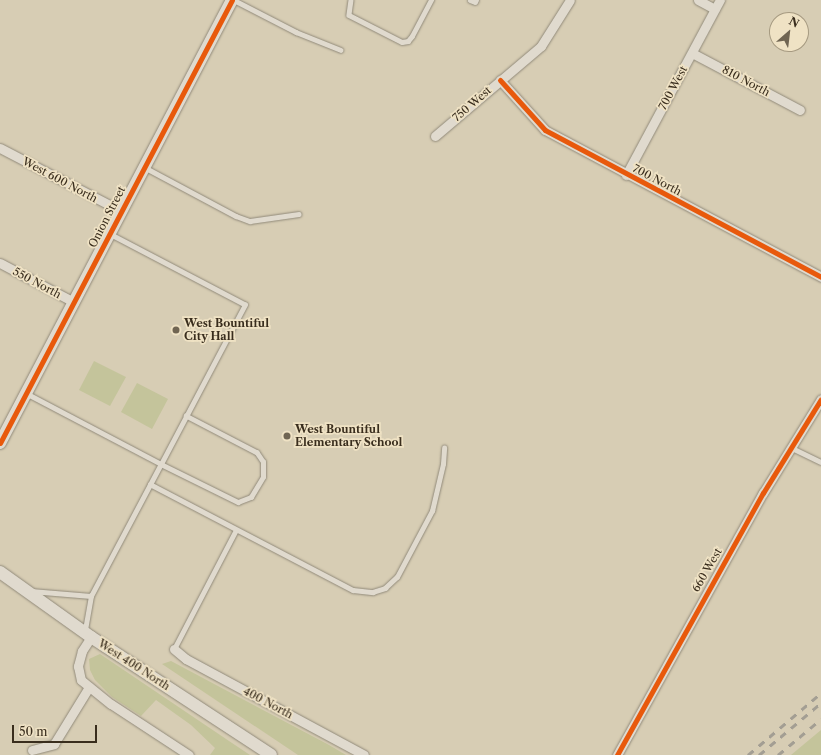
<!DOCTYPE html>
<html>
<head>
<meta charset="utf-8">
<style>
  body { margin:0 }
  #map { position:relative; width:821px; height:755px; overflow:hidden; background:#d7cdb4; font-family:"Libre Caslon Text",serif }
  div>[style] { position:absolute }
  .green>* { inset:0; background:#c4c49b }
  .roads { filter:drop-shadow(0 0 1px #918a7a) drop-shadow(0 0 1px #918a7a) }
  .service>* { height:4.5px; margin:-2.25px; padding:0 2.25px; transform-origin:2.25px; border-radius:2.25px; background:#e0dace }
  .minor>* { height:9px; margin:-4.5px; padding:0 4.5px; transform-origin:4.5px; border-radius:4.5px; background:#e0dace }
  .tertiary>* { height:12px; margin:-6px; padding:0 6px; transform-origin:6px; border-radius:6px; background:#e0dace }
  .rail>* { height:3px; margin-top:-1.5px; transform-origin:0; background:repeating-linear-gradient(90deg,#a39e93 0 7px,transparent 0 14px) }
  .cycleway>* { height:5px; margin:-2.5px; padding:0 2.5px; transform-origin:2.5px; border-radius:2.5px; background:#e8590c }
  .dots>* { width:11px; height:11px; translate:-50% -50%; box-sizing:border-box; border:2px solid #efe2c4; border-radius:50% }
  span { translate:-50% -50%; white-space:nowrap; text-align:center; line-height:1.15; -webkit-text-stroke:3.5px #efe2c4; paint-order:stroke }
  .street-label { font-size:11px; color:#392d1d }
  .poi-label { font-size:11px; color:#392d1d; font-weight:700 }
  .left { translate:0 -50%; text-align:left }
  .north { position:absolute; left:769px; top:12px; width:40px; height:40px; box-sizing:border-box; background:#efe2c4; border:1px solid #a69a81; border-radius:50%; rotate:28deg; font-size:11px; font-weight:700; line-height:16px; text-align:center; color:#392d1d }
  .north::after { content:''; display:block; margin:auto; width:14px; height:18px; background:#706552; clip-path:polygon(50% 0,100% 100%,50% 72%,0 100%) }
  .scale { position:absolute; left:12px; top:725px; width:85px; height:18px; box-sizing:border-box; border:2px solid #392d1d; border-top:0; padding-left:5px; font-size:12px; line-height:14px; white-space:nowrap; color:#392d1d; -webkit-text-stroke:3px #efe2c4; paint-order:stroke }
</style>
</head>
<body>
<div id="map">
  <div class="green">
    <div style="clip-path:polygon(94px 361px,126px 377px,110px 406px,79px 390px)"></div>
    <div style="clip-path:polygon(137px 383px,168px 399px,152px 429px,121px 412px)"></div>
    <div style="clip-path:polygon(100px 654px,229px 741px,250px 755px,210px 755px,215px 748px,191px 725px,156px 700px,141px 716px,112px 697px,95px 680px,90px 670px,89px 659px)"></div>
    <div style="clip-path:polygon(171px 661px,329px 745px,346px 755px,298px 755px,162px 664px)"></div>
    <div style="clip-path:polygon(821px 730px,821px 755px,791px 755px)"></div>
  </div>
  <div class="roads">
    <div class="service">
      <div style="left:234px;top:0;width:70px;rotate:27.3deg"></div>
      <div style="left:296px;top:32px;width:48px;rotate:21.8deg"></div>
      <div style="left:351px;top:0;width:15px;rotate:98deg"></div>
      <div style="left:349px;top:15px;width:59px;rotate:27deg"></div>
      <div style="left:402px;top:42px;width:6px;rotate:-9deg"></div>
      <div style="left:408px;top:41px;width:6px;rotate:-51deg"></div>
      <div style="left:412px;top:36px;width:41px;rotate:-62.2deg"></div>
      <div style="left:470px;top:0;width:5px;rotate:22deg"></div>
      <div style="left:475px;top:2px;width:2px;rotate:-63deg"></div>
      <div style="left:146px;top:168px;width:102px;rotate:28.1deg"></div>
      <div style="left:236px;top:216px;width:15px;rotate:20deg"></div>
      <div style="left:250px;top:221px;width:49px;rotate:-8.1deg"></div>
      <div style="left:26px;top:393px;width:153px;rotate:27.7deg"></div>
      <div style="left:161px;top:464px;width:180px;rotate:-62.2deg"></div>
      <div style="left:245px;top:305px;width:151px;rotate:-152.4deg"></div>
      <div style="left:790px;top:447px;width:34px;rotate:26deg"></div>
      <div style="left:150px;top:484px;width:229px;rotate:27.6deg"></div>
      <div style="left:353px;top:590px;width:20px;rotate:6deg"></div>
      <div style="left:373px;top:592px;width:13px;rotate:-18deg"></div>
      <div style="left:385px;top:588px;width:16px;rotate:-43deg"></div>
      <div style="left:397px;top:577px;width:75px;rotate:-62.1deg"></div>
      <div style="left:432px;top:511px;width:48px;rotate:-76.8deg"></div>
      <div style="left:443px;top:464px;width:16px;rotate:-86deg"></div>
      <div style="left:31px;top:591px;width:60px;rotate:4.8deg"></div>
      <div style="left:85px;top:630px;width:35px;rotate:-80deg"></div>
      <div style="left:91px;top:596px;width:149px;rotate:-62.1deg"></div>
      <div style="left:161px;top:464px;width:86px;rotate:26.3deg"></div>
      <div style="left:238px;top:502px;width:14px;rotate:-21deg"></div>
      <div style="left:251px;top:497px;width:23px;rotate:-59deg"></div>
      <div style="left:263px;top:477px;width:15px;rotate:-90deg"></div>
      <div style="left:263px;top:462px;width:11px;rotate:-124deg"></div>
      <div style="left:257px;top:453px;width:80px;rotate:-152.5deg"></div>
      <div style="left:174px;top:649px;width:134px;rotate:-62.5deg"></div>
    </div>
    <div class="minor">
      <div style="left:698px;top:0;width:19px;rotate:28deg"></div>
      <div style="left:692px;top:53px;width:122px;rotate:27.8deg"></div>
      <div style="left:500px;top:80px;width:67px;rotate:48deg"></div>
      <div style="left:545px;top:130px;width:313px;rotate:28deg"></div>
      <div style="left:435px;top:136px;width:139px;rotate:-40.3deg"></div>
      <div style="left:541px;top:46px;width:54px;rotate:-57.8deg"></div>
      <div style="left:0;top:148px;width:136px;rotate:27.5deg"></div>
      <div style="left:626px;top:175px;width:199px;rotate:-61.8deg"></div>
      <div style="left:0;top:263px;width:84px;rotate:27.8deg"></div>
      <div style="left:91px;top:637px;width:17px;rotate:123deg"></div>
      <div style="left:82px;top:651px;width:16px;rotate:105deg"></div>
      <div style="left:78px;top:666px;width:14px;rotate:78deg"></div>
      <div style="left:81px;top:680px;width:38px;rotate:39deg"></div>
      <div style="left:111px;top:704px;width:93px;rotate:33.2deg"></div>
      <div style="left:174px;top:649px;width:16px;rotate:40deg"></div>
      <div style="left:186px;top:659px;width:202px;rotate:28.3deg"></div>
      <div style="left:32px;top:750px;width:23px;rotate:-15deg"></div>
      <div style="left:54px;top:744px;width:67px;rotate:-58.4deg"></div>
      <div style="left:617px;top:755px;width:300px;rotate:-60.9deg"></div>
      <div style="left:763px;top:493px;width:110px;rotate:-58.3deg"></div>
    </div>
    <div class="tertiary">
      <div style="left:0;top:443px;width:500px;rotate:-62.36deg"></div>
      <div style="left:0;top:572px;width:112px;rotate:35.5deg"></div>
      <div style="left:91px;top:637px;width:215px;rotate:33.2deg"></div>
    </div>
  </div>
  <div class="rail">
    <div style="left:748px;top:755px;width:96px;rotate:-40.3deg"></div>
    <div style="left:759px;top:755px;width:81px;rotate:-40deg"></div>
    <div style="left:778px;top:755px;width:56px;rotate:-39.9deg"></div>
  </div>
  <div class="cycleway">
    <div style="left:500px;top:80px;width:67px;rotate:48deg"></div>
    <div style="left:545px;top:130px;width:313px;rotate:28deg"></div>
    <div style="left:0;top:443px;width:500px;rotate:-62.36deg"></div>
    <div style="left:617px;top:755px;width:300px;rotate:-60.9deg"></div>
    <div style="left:763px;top:493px;width:110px;rotate:-58.3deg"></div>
  </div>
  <div class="dots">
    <div style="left:176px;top:330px;background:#706552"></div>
    <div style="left:287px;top:436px;background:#706552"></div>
  </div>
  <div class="street-label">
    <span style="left:746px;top:81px;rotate:28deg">810 North</span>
    <span style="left:673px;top:88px;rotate:-62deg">700 West</span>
    <span style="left:472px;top:104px;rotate:-41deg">750 West</span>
    <span style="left:60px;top:180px;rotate:28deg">West 600 North</span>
    <span style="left:657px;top:180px;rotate:28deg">700 North</span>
    <span style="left:107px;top:217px;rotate:-63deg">Onion Street</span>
    <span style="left:37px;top:283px;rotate:28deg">550 North</span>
    <span style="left:707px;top:570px;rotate:-60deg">660 West</span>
    <span style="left:134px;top:665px;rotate:33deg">West 400 North</span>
    <span style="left:268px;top:703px;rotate:28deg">400 North</span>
  </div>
  <div class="poi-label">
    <span class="left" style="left:184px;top:330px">West Bountiful<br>City Hall</span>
    <span class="left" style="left:295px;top:436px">West Bountiful<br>Elementary School</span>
  </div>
  <div class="north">N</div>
  <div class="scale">50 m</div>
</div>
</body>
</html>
